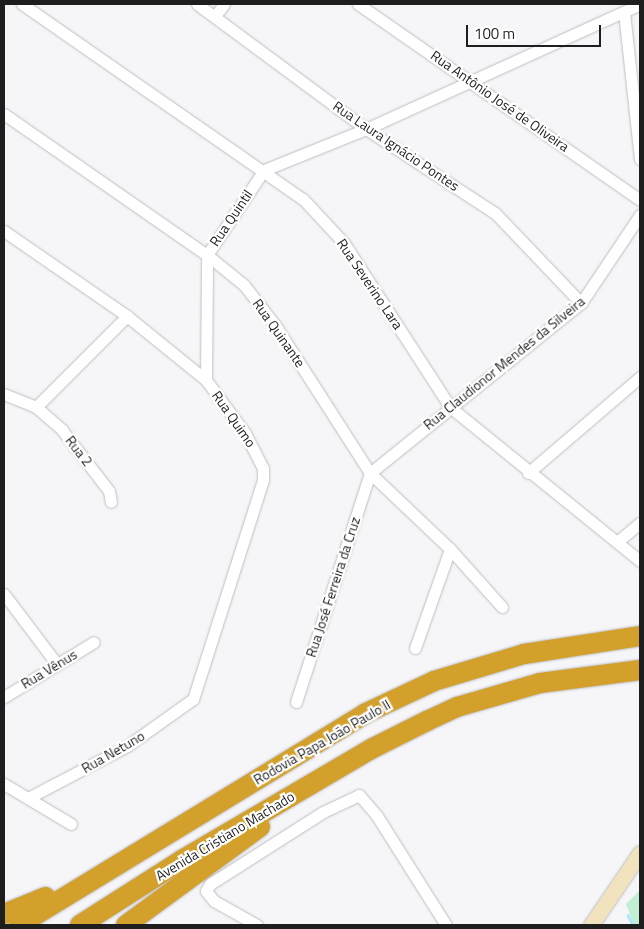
<!DOCTYPE html>
<html>
<head>
<meta charset="utf-8">
<style>
  body { margin:0 }
  #map { position:relative; width:644px; height:929px; overflow:hidden; background:#f6f6f9; font-family:"Titillium Web",sans-serif }
  div>[style] { position:absolute }
  .green>* { inset:0; background:#c2efd2 }
  .stream>* { height:2.5px; margin:-1.25px; padding:0 1.25px; transform-origin:1.25px; border-radius:1.25px; background:#aee6fc }
  .roads { filter:drop-shadow(0 0 1px #bebec2) drop-shadow(0 0 1px #bebec2) }
  .street>* { height:11px; margin:-5.5px; padding:0 5.5px; transform-origin:5.5px; border-radius:5.5px; background:#fff }
  .secondary>* { height:15px; margin:-7.5px; padding:0 7.5px; transform-origin:7.5px; border-radius:7.5px; background:#f2e3bf }
  .highway>* { height:20px; margin:-10px; padding:0 10px; transform-origin:10px; border-radius:10px; background:#d3a12b }
  span { translate:-50% -50%; white-space:nowrap; text-align:center; line-height:1.15; -webkit-text-stroke:4.5px #fff; paint-order:stroke }
  .street-label { font-size:14px; color:#1e1e1f }
  .frame { position:absolute; inset:0; border:5px solid #1e1e1f; pointer-events:none }
  .scale { position:absolute; left:466px; top:25px; width:135px; height:22px; box-sizing:border-box; border:2px solid #1e1e1f; border-top:0; padding-left:6px; font-size:15px; line-height:18px; white-space:nowrap; color:#1e1e1f; -webkit-text-stroke:4px #fff; paint-order:stroke }
</style>
</head>
<body>
<div id="map">
  <div class="green">
    <div style="clip-path:polygon(640px 890px,640px 925px,634px 925px,626px 904px)"></div>
  </div>
  <div class="stream">
    <div style="left:628px;top:915px;width:11px;rotate:63deg"></div>
  </div>
  <div class="roads">
    <div class="street">
      <div style="left:22px;top:4px;width:342px;rotate:34.8deg"></div>
      <div style="left:303px;top:199px;width:60px;rotate:47deg"></div>
      <div style="left:344px;top:243px;width:195px;rotate:57.1deg"></div>
      <div style="left:450px;top:407px;width:245px;rotate:39deg"></div>
      <div style="left:197px;top:4px;width:210px;rotate:36.5deg"></div>
      <div style="left:366px;top:129px;width:154px;rotate:33.1deg"></div>
      <div style="left:495px;top:213px;width:124px;rotate:46.3deg"></div>
      <div style="left:358px;top:4px;width:343px;rotate:34.8deg"></div>
      <div style="left:624px;top:12px;width:148px;rotate:83.8deg"></div>
      <div style="left:215px;top:16px;width:15px;rotate:-53deg"></div>
      <div style="left:4px;top:114px;width:247px;rotate:34.8deg"></div>
      <div style="left:207px;top:255px;width:48px;rotate:39deg"></div>
      <div style="left:244px;top:285px;width:51px;rotate:52.2deg"></div>
      <div style="left:275px;top:325px;width:176px;rotate:57.3deg"></div>
      <div style="left:370px;top:473px;width:110px;rotate:43.5deg"></div>
      <div style="left:450px;top:549px;width:78px;rotate:48.1deg"></div>
      <div style="left:4px;top:231px;width:150px;rotate:34.6deg"></div>
      <div style="left:127px;top:316px;width:102px;rotate:39deg"></div>
      <div style="left:206px;top:380px;width:66px;rotate:53.7deg"></div>
      <div style="left:245px;top:433px;width:39px;rotate:63deg"></div>
      <div style="left:263px;top:468px;width:12px;rotate:90deg"></div>
      <div style="left:263px;top:480px;width:230px;rotate:107.7deg"></div>
      <div style="left:193px;top:699px;width:81px;rotate:144.5deg"></div>
      <div style="left:127px;top:746px;width:112px;rotate:152.3deg"></div>
      <div style="left:206px;top:380px;width:125px;rotate:-89.5deg"></div>
      <div style="left:207px;top:255px;width:102px;rotate:-56.2deg"></div>
      <div style="left:264px;top:170px;width:110px;rotate:-21.9deg"></div>
      <div style="left:366px;top:129px;width:301px;rotate:-24.5deg"></div>
      <div style="left:4px;top:394px;width:35px;rotate:22deg"></div>
      <div style="left:36px;top:407px;width:35px;rotate:41deg"></div>
      <div style="left:62px;top:430px;width:77px;rotate:52.4deg"></div>
      <div style="left:109px;top:491px;width:11px;rotate:80deg"></div>
      <div style="left:36px;top:407px;width:129px;rotate:-45deg"></div>
      <div style="left:528px;top:473px;width:148px;rotate:-40.6deg"></div>
      <div style="left:617px;top:542px;width:30px;rotate:-40deg"></div>
      <div style="left:4px;top:594px;width:86px;rotate:53deg"></div>
      <div style="left:415px;top:648px;width:105px;rotate:-70.5deg"></div>
      <div style="left:4px;top:697px;width:105px;rotate:-31.4deg"></div>
      <div style="left:296px;top:702px;width:241px;rotate:-72.1deg"></div>
      <div style="left:370px;top:473px;width:271px;rotate:-38.9deg"></div>
      <div style="left:581px;top:303px;width:106px;rotate:-56.2deg"></div>
      <div style="left:4px;top:784px;width:78px;rotate:30.8deg"></div>
      <div style="left:257px;top:925px;width:49px;rotate:-150.8deg"></div>
      <div style="left:214px;top:901px;width:13px;rotate:-129deg"></div>
      <div style="left:206px;top:891px;width:8px;rotate:-60deg"></div>
      <div style="left:210px;top:884px;width:134px;rotate:-32.5deg"></div>
      <div style="left:323px;top:812px;width:40px;rotate:-25deg"></div>
      <div style="left:359px;top:795px;width:28px;rotate:49deg"></div>
      <div style="left:377px;top:816px;width:129px;rotate:57.7deg"></div>
    </div>
    <div class="secondary">
      <div style="left:591px;top:925px;width:87px;rotate:-55.8deg"></div>
    </div>
    <div class="highway">
      <div style="left:4px;top:914px;width:45px;rotate:-22deg"></div>
      <div style="left:19px;top:925px;width:404px;rotate:-31.4deg"></div>
      <div style="left:364px;top:714px;width:77px;rotate:-25.2deg"></div>
      <div style="left:434px;top:681px;width:94px;rotate:-16.7deg"></div>
      <div style="left:524px;top:654px;width:117px;rotate:-8.8deg"></div>
      <div style="left:80px;top:925px;width:121px;rotate:-32.5deg"></div>
      <div style="left:182px;top:860px;width:219px;rotate:-30.4deg"></div>
      <div style="left:371px;top:749px;width:63px;rotate:-26.6deg"></div>
      <div style="left:427px;top:721px;width:33px;rotate:-25deg"></div>
      <div style="left:457px;top:707px;width:86px;rotate:-16.1deg"></div>
      <div style="left:540px;top:683px;width:101px;rotate:-7.4deg"></div>
      <div style="left:126px;top:925px;width:166px;rotate:-36.2deg"></div>
    </div>
  </div>
  <div class="street-label">
    <span style="left:500px;top:101px;rotate:35deg">Rua Antônio José de Oliveira</span>
    <span style="left:396px;top:146px;rotate:34deg">Rua Laura Ignácio Pontes</span>
    <span style="left:231px;top:218px;rotate:-56deg">Rua Quintil</span>
    <span style="left:370px;top:284px;rotate:56deg">Rua Severino Lara</span>
    <span style="left:279px;top:333px;rotate:55deg">Rua Quinante</span>
    <span style="left:504px;top:363px;rotate:-39deg">Rua Claudionor Mendes da Silveira</span>
    <span style="left:234px;top:419px;rotate:55deg">Rua Quimo</span>
    <span style="left:79px;top:451px;rotate:52deg">Rua 2</span>
    <span style="left:333px;top:587px;rotate:-72deg">Rua José Ferreira da Cruz</span>
    <span style="left:49px;top:669px;rotate:-31deg">Rua Vênus</span>
    <span style="left:322px;top:742px;rotate:-30deg">Rodovia Papa João Paulo II</span>
    <span style="left:113px;top:752px;rotate:-30deg">Rua Netuno</span>
    <span style="left:225px;top:836px;rotate:-31deg">Avenida Cristiano Machado</span>
  </div>
  <div class="frame"></div>
  <div class="scale">100 m</div>
</div>
</body>
</html>
